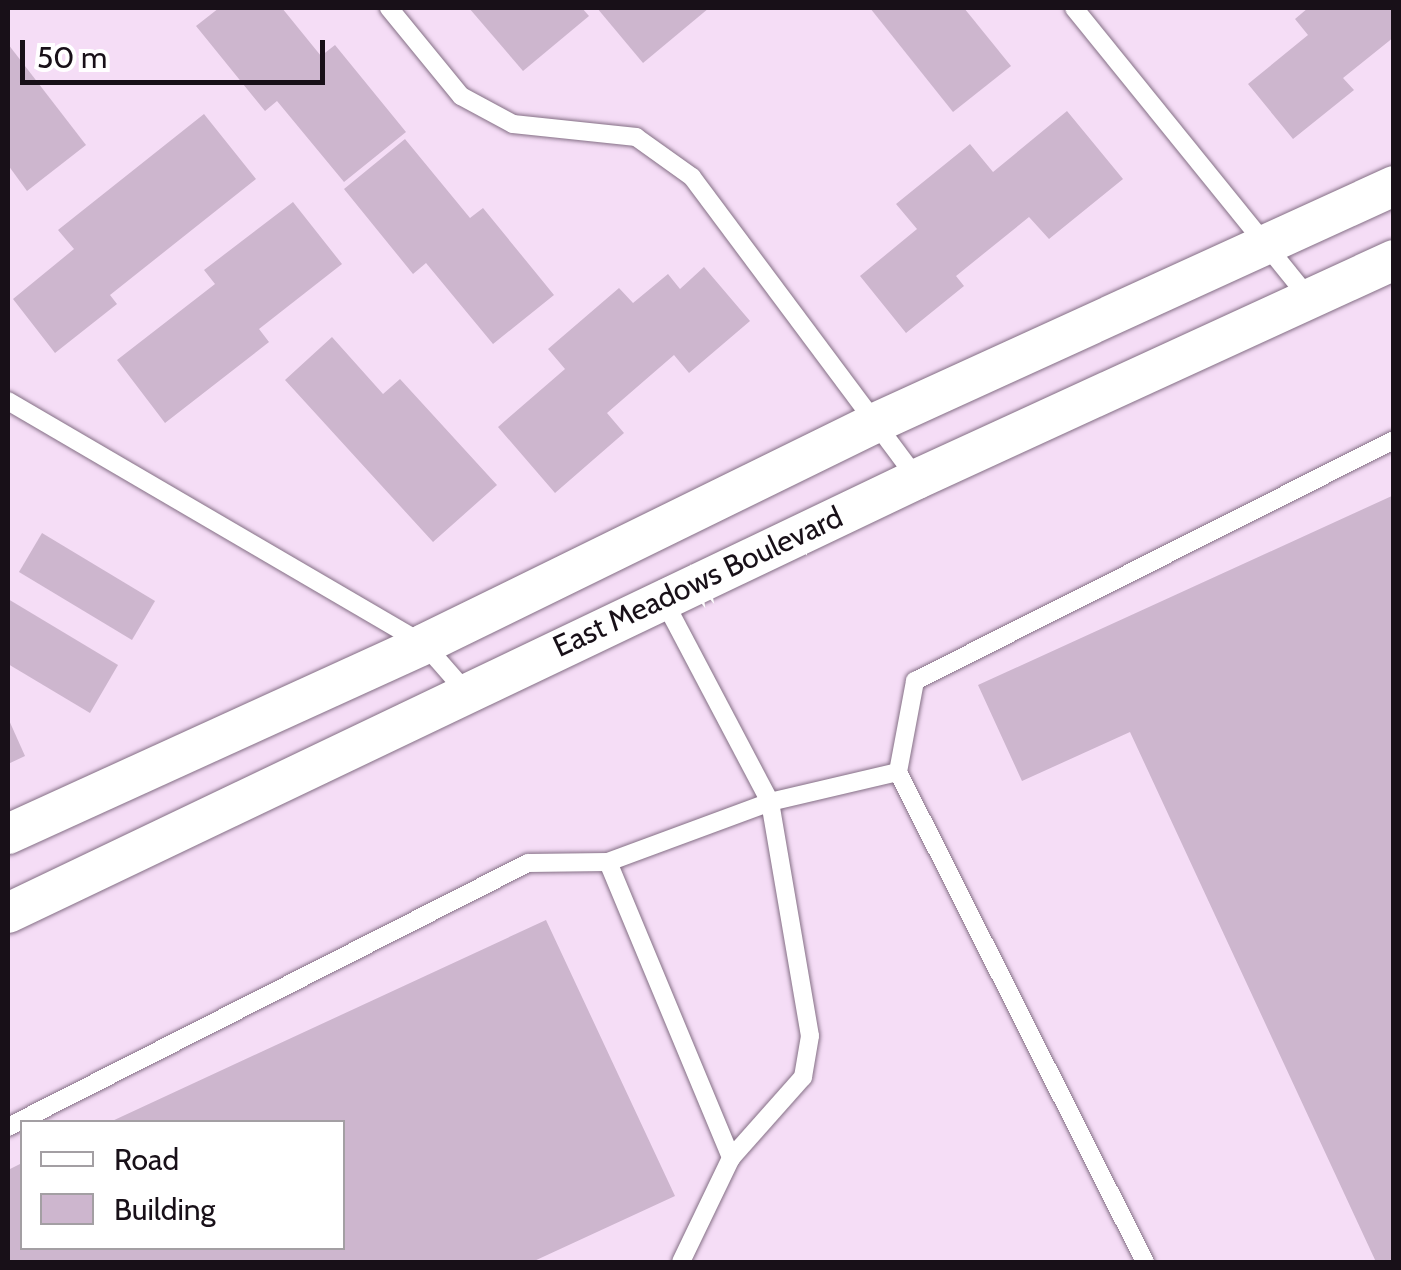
<!DOCTYPE html>
<html>
<head>
<meta charset="utf-8">
<style>
  body { margin:0 }
  #map { position:relative; width:1401px; height:1270px; overflow:hidden; background:#f5ddf6; font-family:Cabin,sans-serif }
  div>[style] { position:absolute }
  .building>* { inset:0; background:#cdb6ce }
  .roads { filter:drop-shadow(0 0 2px #846f85) drop-shadow(0 0 2px #846f85) }
  .service>* { height:18px; margin:-9px; padding:0 9px; transform-origin:9px; border-radius:9px; background:#fff }
  .tertiary>* { height:40px; margin:-20px; padding:0 20px; transform-origin:20px; border-radius:20px; background:#fff }
  span { translate:-50% -50%; white-space:nowrap; text-align:center; line-height:1.15; -webkit-text-stroke:10px #fff; paint-order:stroke }
  .street-label { font-size:30px; color:#181018 }
  .frame { position:absolute; inset:0; border:10px solid #181018; pointer-events:none }
  .legend { position:absolute; left:20px; top:1120px; width:325px; height:130px; box-sizing:border-box; background:#fff; border:2px solid #a39fa3; margin:0; padding:12px 18px; list-style:none; font-size:30px; color:#181018 }
  .legend li { display:flex; align-items:center; gap:20px; height:50px }
  .legend b { width:50px; border:2px solid #a39fa3 }
  .scale { position:absolute; left:20px; top:40px; width:305px; height:45px; box-sizing:border-box; border:5px solid #181018; border-top:0; padding-left:12px; font-size:30px; line-height:35px; white-space:nowrap; color:#181018; -webkit-text-stroke:8px #fff; paint-order:stroke }
</style>
</head>
<body>
<div id="map">
  <div class="building">
    <div style="clip-path:polygon(219px 8px,282px 8px,321px 56px,335px 45px,406px 132px,344px 182px,277px 101px,265px 111px,196px 26px)"></div>
    <div style="clip-path:polygon(469px 8px,582px 8px,589px 16px,523px 71px)"></div>
    <div style="clip-path:polygon(597px 8px,709px 8px,643px 63px)"></div>
    <div style="clip-path:polygon(870px 8px,964px 8px,1011px 66px,953px 112px)"></div>
    <div style="clip-path:polygon(1308px 8px,1394px 8px,1394px 37px,1343px 78px,1354px 90px,1293px 139px,1248px 84px,1308px 35px,1295px 19px)"></div>
    <div style="clip-path:polygon(8px 44px,86px 145px,27px 191px,8px 165px)"></div>
    <div style="clip-path:polygon(1067px 111px,1123px 179px,1049px 239px,1029px 217px,956px 276px,964px 286px,906px 333px,860px 276px,917px 229px,896px 204px,970px 144px,993px 172px)"></div>
    <div style="clip-path:polygon(204px 114px,256px 179px,110px 295px,117px 304px,55px 353px,13px 299px,74px 249px,58px 230px)"></div>
    <div style="clip-path:polygon(405px 139px,470px 218px,483px 208px,554px 295px,493px 344px,426px 263px,413px 274px,344px 189px)"></div>
    <div style="clip-path:polygon(293px 202px,342px 264px,259px 329px,269px 342px,165px 423px,117px 360px,215px 284px,204px 270px)"></div>
    <div style="clip-path:polygon(704px 267px,750px 321px,689px 373px,674px 355px,607px 413px,624px 433px,555px 493px,498px 427px,565px 369px,548px 349px,619px 288px,633px 303px,668px 274px,680px 289px)"></div>
    <div style="clip-path:polygon(332px 337px,383px 394px,400px 379px,497px 485px,433px 542px,285px 380px)"></div>
    <div style="clip-path:polygon(1394px 495px,1394px 1262px,1376px 1262px,1130px 732px,1022px 781px,978px 685px)"></div>
    <div style="clip-path:polygon(42px 533px,155px 601px,132px 640px,19px 572px)"></div>
    <div style="clip-path:polygon(8px 599px,118px 665px,90px 713px,8px 664px)"></div>
    <div style="clip-path:polygon(8px 718px,25px 756px,8px 764px)"></div>
    <div style="clip-path:polygon(546px 920px,675px 1196px,532px 1262px,8px 1262px,8px 1170px,22px 1163px,22px 1248px,342px 1248px,342px 1122px,110px 1122px)"></div>
  </div>
  <div class="roads">
    <div class="service">
      <div style="left:389px;top:8px;width:114px;rotate:50.7deg"></div>
      <div style="left:461px;top:96px;width:59px;rotate:28.3deg"></div>
      <div style="left:513px;top:124px;width:124px;rotate:6deg"></div>
      <div style="left:636px;top:137px;width:69px;rotate:35.5deg"></div>
      <div style="left:692px;top:177px;width:377px;rotate:53.3deg"></div>
      <div style="left:1074px;top:8px;width:373px;rotate:51deg"></div>
      <div style="left:8px;top:401px;width:482px;rotate:30.3deg"></div>
      <div style="left:424px;top:644px;width:64px;rotate:48.8deg"></div>
      <div style="left:663px;top:599px;width:229px;rotate:62.2deg"></div>
      <div style="left:770px;top:802px;width:131px;rotate:-13.2deg"></div>
      <div style="left:898px;top:772px;width:93px;rotate:-79.4deg"></div>
      <div style="left:915px;top:681px;width:536px;rotate:-26.71deg"></div>
      <div style="left:898px;top:772px;width:549px;rotate:63.25deg"></div>
      <div style="left:608px;top:862px;width:321px;rotate:67.4deg"></div>
      <div style="left:731px;top:1158px;width:115px;rotate:115.7deg"></div>
      <div style="left:8px;top:1127px;width:583px;rotate:-26.92deg"></div>
      <div style="left:528px;top:863px;width:80px;rotate:-0.7deg"></div>
      <div style="left:608px;top:862px;width:173px;rotate:-20.3deg"></div>
      <div style="left:770px;top:802px;width:237px;rotate:80.3deg"></div>
      <div style="left:810px;top:1036px;width:42px;rotate:99.7deg"></div>
      <div style="left:803px;top:1077px;width:108px;rotate:131.6deg"></div>
    </div>
    <div class="tertiary">
      <div style="left:8px;top:834px;width:457px;rotate:-24.5deg"></div>
      <div style="left:424px;top:644px;width:500px;rotate:-26.1deg"></div>
      <div style="left:873px;top:424px;width:573px;rotate:-24.55deg"></div>
      <div style="left:8px;top:913px;width:1007px;rotate:-25.52deg"></div>
      <div style="left:917px;top:479px;width:525px;rotate:-24.66deg"></div>
    </div>
  </div>
  <div class="street-label">
    <span style="left:698px;top:582px;rotate:-25deg">East Meadows Boulevard</span>
  </div>
  <div class="frame"></div>
  <ul class="legend">
  <li><b style="height:12px;background:#fff"></b>Road</li>
  <li><b style="height:28px;background:#cdb6ce"></b>Building</li>
  </ul>
  <div class="scale">50 m</div>
</div>
</body>
</html>
